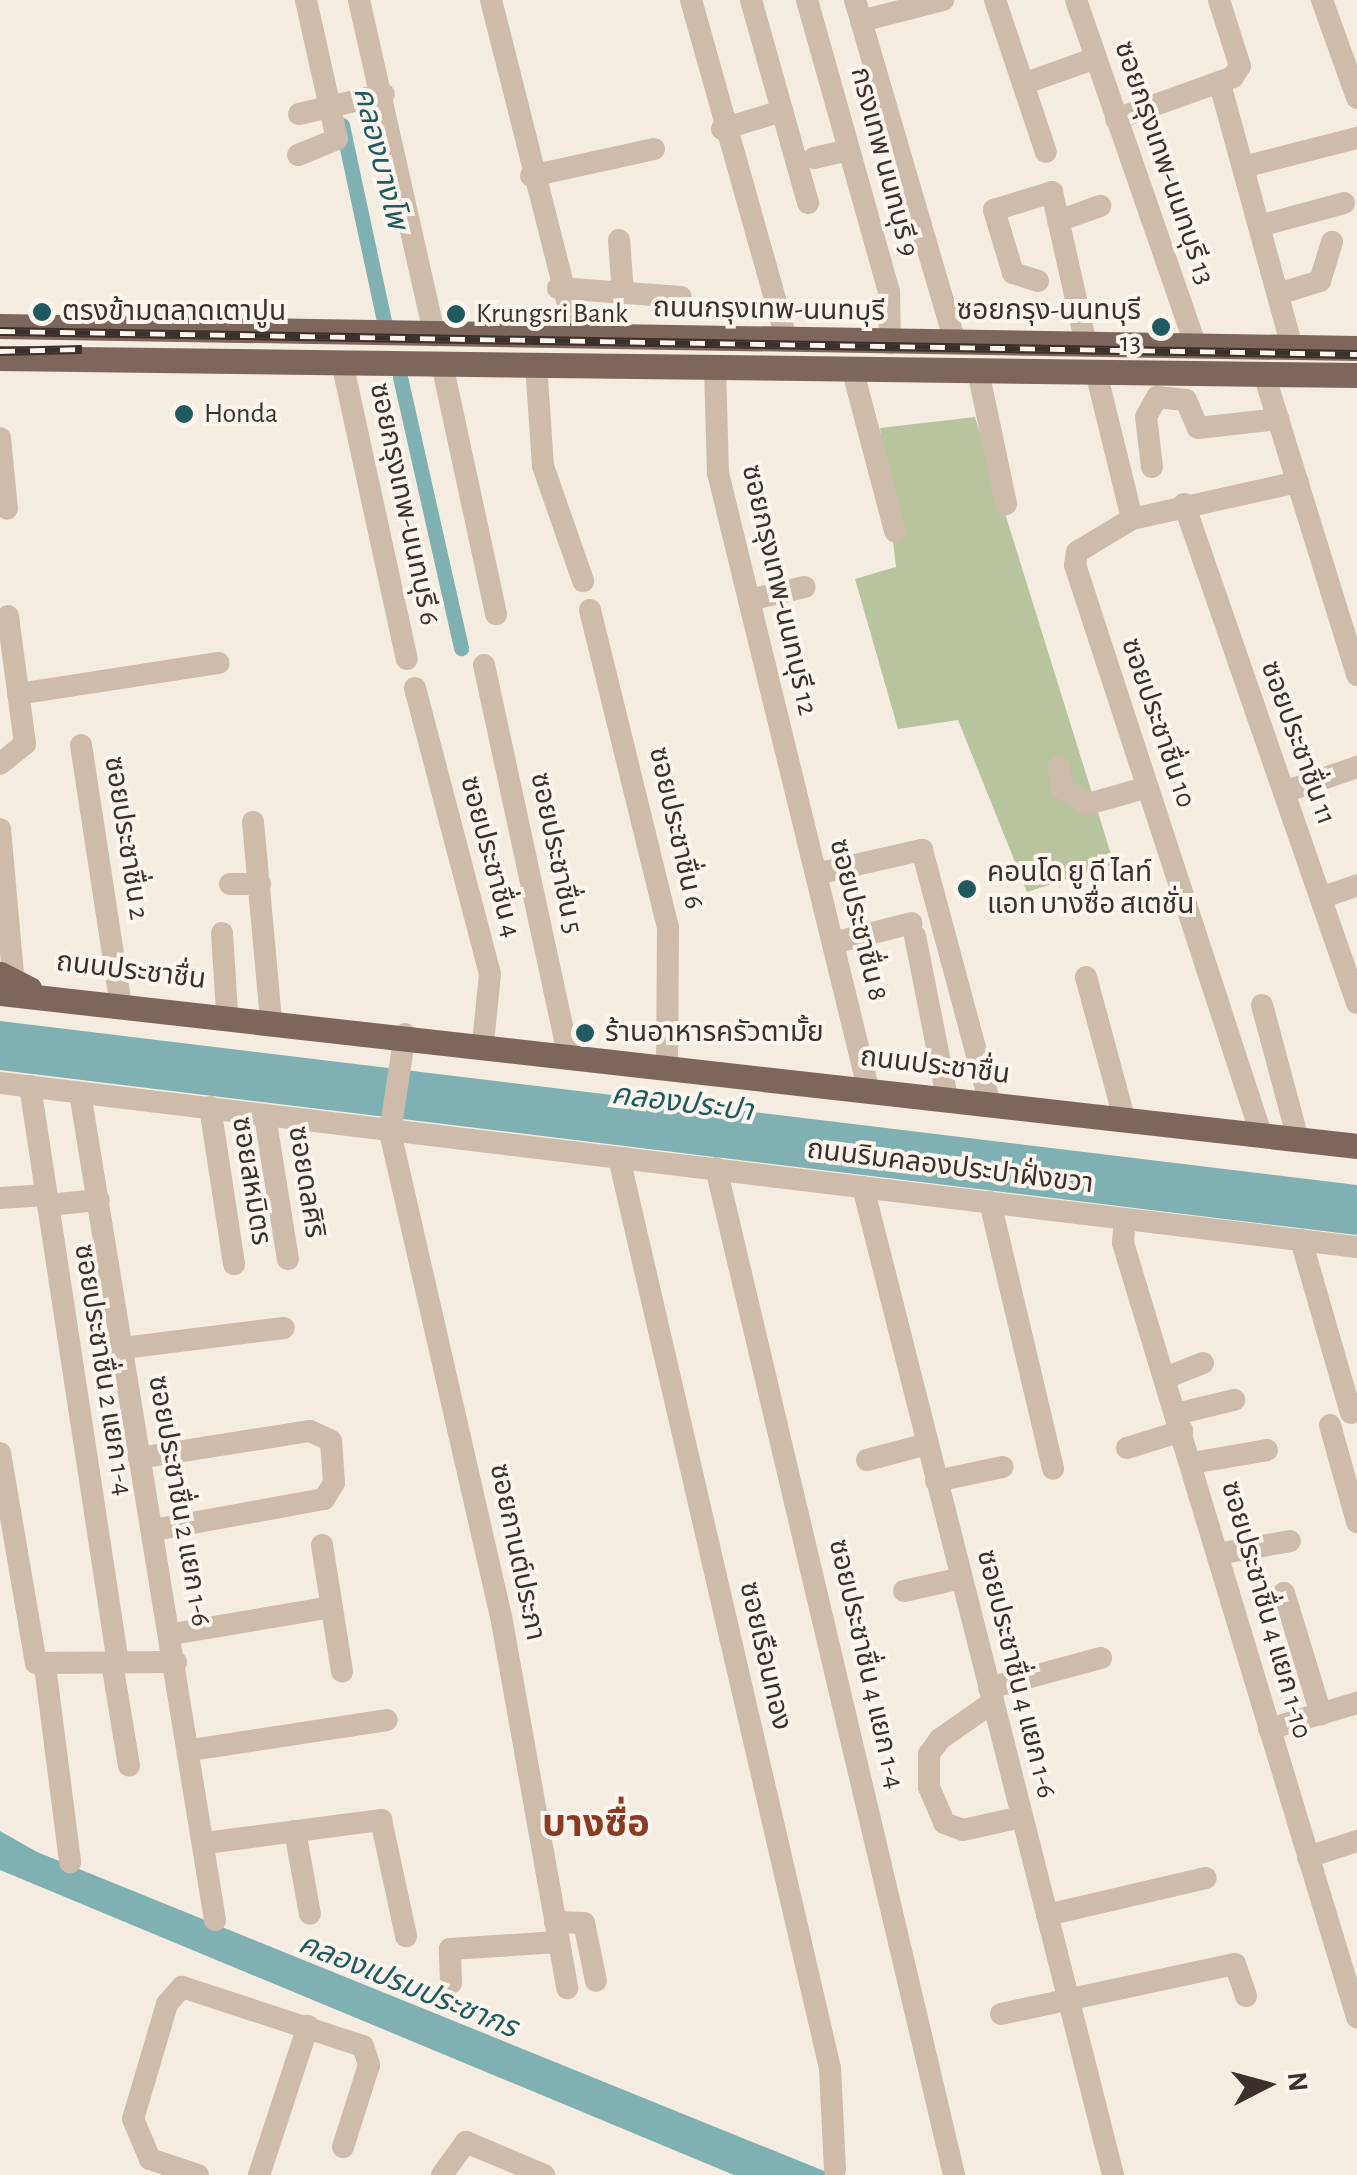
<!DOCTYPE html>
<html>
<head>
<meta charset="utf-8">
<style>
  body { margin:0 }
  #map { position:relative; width:1357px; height:2175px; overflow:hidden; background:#f4ebe1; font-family:"Alegreya Sans","Noto Sans Thai",sans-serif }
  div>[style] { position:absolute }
  .green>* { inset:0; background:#b8c4a0 }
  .water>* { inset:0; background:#7fb0b2 }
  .canal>* { height:15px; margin:-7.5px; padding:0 7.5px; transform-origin:7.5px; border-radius:7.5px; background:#7fb0b2 }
  .minor>* { height:22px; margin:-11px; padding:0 11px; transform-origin:11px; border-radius:11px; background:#cdbbac }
  .major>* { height:25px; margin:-12.5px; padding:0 12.5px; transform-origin:12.5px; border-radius:12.5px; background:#7d675c }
  .rail>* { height:9px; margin-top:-4.5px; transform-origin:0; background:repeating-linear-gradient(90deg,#fbf5ee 0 15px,#3b302b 0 30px); box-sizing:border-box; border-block:2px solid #3b302b }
  .dots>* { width:28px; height:28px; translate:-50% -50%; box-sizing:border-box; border:5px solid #fbf5ee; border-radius:50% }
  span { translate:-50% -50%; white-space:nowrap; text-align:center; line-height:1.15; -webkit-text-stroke:8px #fbf5ee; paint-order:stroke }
  .street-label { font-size:28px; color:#3b302b }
  .poi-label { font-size:28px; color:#3b302b }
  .right { translate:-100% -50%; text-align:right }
  .left { translate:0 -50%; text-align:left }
  .water-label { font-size:30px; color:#1f5a5e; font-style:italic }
  .district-label { font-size:38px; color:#8c3b22; font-weight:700 }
  .north { position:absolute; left:1217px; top:2035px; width:100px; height:100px; -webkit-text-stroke:8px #fbf5ee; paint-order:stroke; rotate:84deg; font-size:28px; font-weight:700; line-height:40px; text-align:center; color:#3b302b }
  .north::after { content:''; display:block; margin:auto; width:35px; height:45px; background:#3b302b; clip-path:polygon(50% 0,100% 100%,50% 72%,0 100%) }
</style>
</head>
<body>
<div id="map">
  <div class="green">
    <div style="clip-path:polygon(975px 417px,1114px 864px,1027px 892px,958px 720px,898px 729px,855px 579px,896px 567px,880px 428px)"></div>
  </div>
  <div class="water">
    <div style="clip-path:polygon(0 1021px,1357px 1185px,1357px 1235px,0 1070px)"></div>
    <div style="clip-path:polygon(0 1831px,37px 1852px,834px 2175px,734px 2175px,0 1870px)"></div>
  </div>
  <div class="canal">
    <div style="left:342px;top:125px;width:211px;rotate:77.9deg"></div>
    <div style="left:400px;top:377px;width:278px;rotate:77.3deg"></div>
  </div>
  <div class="minor">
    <div style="left:359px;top:0;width:344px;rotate:77.3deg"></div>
    <div style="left:491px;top:0;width:346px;rotate:75.8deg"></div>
    <div style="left:691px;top:0;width:354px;rotate:74.3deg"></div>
    <div style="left:751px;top:0;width:211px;rotate:74.3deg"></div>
    <div style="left:807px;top:0;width:303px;rotate:74.3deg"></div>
    <div style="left:889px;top:292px;width:51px;rotate:88.9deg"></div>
    <div style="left:855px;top:0;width:357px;rotate:73.7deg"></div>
    <div style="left:995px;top:0;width:160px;rotate:71.5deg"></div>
    <div style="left:1076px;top:0;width:366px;rotate:70.9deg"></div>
    <div style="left:1322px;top:0;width:104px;rotate:70.3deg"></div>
    <div style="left:861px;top:21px;width:85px;rotate:-14.4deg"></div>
    <div style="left:1023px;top:84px;width:77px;rotate:-19.6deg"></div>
    <div style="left:1220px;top:84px;width:273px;rotate:74.7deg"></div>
    <div style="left:299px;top:114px;width:87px;rotate:-13.2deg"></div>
    <div style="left:1116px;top:119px;width:124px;rotate:-19.7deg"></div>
    <div style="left:1233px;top:77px;width:13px;rotate:-58deg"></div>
    <div style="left:1240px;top:66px;width:69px;rotate:-107.7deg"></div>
    <div style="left:722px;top:129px;width:63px;rotate:-16.7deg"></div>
    <div style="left:298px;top:155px;width:42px;rotate:-22.3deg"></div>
    <div style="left:337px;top:139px;width:142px;rotate:-102.6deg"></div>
    <div style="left:814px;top:158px;width:35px;rotate:-13deg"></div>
    <div style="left:1243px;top:167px;width:118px;rotate:-14.3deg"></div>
    <div style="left:531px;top:176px;width:126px;rotate:-12.4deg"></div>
    <div style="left:1058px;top:221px;width:45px;rotate:-19.7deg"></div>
    <div style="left:1259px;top:226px;width:88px;rotate:-15.1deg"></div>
    <div style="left:619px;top:240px;width:53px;rotate:85.7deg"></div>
    <div style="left:1038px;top:281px;width:26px;rotate:-162deg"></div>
    <div style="left:1013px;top:273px;width:66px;rotate:-106.8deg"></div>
    <div style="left:994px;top:210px;width:61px;rotate:-17.2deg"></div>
    <div style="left:1052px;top:192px;width:156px;rotate:77.4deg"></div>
    <div style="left:558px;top:288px;width:123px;rotate:4.2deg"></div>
    <div style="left:1278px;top:294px;width:44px;rotate:-17.2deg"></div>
    <div style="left:1320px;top:281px;width:41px;rotate:-72.9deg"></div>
    <div style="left:342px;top:362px;width:304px;rotate:77.7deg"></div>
    <div style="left:442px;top:364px;width:256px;rotate:77.8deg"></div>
    <div style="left:536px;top:364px;width:102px;rotate:86.1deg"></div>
    <div style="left:543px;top:466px;width:122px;rotate:70.8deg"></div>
    <div style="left:715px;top:367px;width:106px;rotate:88.4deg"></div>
    <div style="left:718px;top:473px;width:633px;rotate:76.29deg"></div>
    <div style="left:852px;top:368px;width:169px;rotate:75.2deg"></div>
    <div style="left:978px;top:371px;width:136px;rotate:78.1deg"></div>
    <div style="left:1096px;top:372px;width:151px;rotate:76.2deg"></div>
    <div style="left:1264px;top:374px;width:315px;rotate:72.8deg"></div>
    <div style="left:0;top:438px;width:71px;rotate:84.4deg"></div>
    <div style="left:1152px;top:467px;width:50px;rotate:-96.8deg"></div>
    <div style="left:1146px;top:417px;width:23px;rotate:-61deg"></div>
    <div style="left:1157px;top:397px;width:29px;rotate:6deg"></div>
    <div style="left:1186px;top:400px;width:30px;rotate:67deg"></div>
    <div style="left:1198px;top:428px;width:81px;rotate:-6.4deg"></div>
    <div style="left:1184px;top:504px;width:528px;rotate:70.88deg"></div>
    <div style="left:749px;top:600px;width:57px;rotate:-13.1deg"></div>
    <div style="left:590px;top:610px;width:327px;rotate:76.2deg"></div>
    <div style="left:668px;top:928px;width:137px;rotate:90.4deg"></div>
    <div style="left:484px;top:665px;width:396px;rotate:77.8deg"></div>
    <div style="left:415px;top:688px;width:296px;rotate:75.3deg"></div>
    <div style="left:490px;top:974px;width:69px;rotate:95.8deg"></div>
    <div style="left:18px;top:694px;width:203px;rotate:-8.8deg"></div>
    <div style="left:81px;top:745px;width:258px;rotate:81.3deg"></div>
    <div style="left:0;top:764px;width:32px;rotate:-39deg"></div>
    <div style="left:25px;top:744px;width:129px;rotate:-97.6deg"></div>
    <div style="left:1059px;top:767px;width:21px;rotate:82deg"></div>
    <div style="left:1062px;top:788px;width:31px;rotate:32deg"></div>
    <div style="left:1088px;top:804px;width:62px;rotate:-15.8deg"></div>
    <div style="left:1284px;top:792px;width:77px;rotate:-18.9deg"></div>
    <div style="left:253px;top:822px;width:197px;rotate:84.8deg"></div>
    <div style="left:0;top:829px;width:147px;rotate:84.9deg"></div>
    <div style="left:816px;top:874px;width:109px;rotate:-12.8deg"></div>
    <div style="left:922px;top:850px;width:262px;rotate:75deg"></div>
    <div style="left:230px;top:884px;width:30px"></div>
    <div style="left:1323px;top:897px;width:36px;rotate:-19deg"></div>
    <div style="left:222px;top:933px;width:80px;rotate:86.4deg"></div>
    <div style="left:915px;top:936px;width:165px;rotate:78.8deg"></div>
    <div style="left:833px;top:943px;width:81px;rotate:-14.2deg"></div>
    <div style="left:1086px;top:977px;width:146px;rotate:74.9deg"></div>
    <div style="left:1262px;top:1005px;width:139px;rotate:75deg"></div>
    <div style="left:405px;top:1034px;width:99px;rotate:98.7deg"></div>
    <div style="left:390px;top:1132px;width:497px;rotate:77.1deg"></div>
    <div style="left:501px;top:1616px;width:378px;rotate:79.9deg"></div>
    <div style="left:0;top:1083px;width:1367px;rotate:6.89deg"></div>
    <div style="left:30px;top:1086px;width:584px;rotate:81.33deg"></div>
    <div style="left:80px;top:1093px;width:838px;rotate:80.73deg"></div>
    <div style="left:210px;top:1107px;width:159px;rotate:81.3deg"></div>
    <div style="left:265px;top:1116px;width:145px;rotate:80.9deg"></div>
    <div style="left:1262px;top:1137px;width:602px;rotate:-108.1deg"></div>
    <div style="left:1075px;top:565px;width:13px;rotate:-81deg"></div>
    <div style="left:1077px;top:552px;width:64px;rotate:-31deg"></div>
    <div style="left:1132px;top:519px;width:170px;rotate:-12.6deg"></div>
    <div style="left:619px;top:1158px;width:934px;rotate:76.95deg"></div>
    <div style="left:830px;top:2068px;width:102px;rotate:87.2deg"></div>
    <div style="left:716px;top:1168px;width:1035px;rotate:76.7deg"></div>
    <div style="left:863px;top:1187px;width:1019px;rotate:75.8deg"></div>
    <div style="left:0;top:1198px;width:46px;rotate:-3.7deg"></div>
    <div style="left:990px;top:1202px;width:274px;rotate:76.7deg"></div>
    <div style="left:48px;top:1205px;width:51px;rotate:-5.6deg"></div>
    <div style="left:1125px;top:1219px;width:24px;rotate:95deg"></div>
    <div style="left:1123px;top:1243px;width:809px;rotate:73.18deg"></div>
    <div style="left:1301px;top:1240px;width:180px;rotate:73.9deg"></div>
    <div style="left:123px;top:1348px;width:162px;rotate:-7.1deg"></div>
    <div style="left:1165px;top:1378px;width:41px;rotate:-21.5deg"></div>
    <div style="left:1176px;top:1414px;width:60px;rotate:-13.6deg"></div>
    <div style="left:1330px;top:1425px;width:101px;rotate:74.4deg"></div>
    <div style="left:1127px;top:1448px;width:58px;rotate:-17.2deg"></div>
    <div style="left:0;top:1453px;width:213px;rotate:80.3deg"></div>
    <div style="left:36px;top:1663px;width:140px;rotate:-0.4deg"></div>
    <div style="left:139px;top:1458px;width:173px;rotate:-9deg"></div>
    <div style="left:310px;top:1431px;width:23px;rotate:25deg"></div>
    <div style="left:331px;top:1441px;width:42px;rotate:85.9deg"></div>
    <div style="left:334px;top:1483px;width:19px;rotate:122deg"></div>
    <div style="left:324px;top:1499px;width:174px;rotate:169.7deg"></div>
    <div style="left:867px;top:1460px;width:62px;rotate:-14.9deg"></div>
    <div style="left:1192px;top:1463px;width:76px;rotate:-9.8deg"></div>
    <div style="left:936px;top:1481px;width:68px;rotate:-11.8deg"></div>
    <div style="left:322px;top:1545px;width:128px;rotate:81deg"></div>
    <div style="left:1218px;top:1554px;width:73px;rotate:-10.2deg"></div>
    <div style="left:904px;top:1591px;width:58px;rotate:-12.8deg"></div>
    <div style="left:1284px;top:1593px;width:127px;rotate:73deg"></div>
    <div style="left:172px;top:1634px;width:161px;rotate:-9.6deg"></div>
    <div style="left:112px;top:1663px;width:104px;rotate:80.6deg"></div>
    <div style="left:45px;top:1666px;width:198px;rotate:82.7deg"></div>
    <div style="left:989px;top:1688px;width:116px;rotate:-15deg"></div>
    <div style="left:993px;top:1702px;width:65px;rotate:145.1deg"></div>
    <div style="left:940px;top:1739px;width:19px;rotate:126deg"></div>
    <div style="left:929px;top:1754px;width:33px;rotate:90deg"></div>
    <div style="left:929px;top:1787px;width:39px;rotate:67deg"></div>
    <div style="left:944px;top:1823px;width:20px;rotate:20deg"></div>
    <div style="left:963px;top:1830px;width:59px;rotate:-12.6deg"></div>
    <div style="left:1269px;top:1729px;width:92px;rotate:-16.5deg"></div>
    <div style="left:191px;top:1750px;width:198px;rotate:-8.7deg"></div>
    <div style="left:295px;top:1831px;width:84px;rotate:79.8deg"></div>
    <div style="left:206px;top:1843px;width:177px;rotate:-7.5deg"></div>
    <div style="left:381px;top:1820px;width:119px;rotate:77.8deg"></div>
    <div style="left:1308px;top:1857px;width:52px;rotate:-18.1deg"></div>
    <div style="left:1047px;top:1915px;width:163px;rotate:-13.1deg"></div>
    <div style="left:555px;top:1922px;width:29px;rotate:2deg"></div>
    <div style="left:584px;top:1923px;width:59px;rotate:78.3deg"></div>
    <div style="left:451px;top:1983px;width:34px;rotate:-92deg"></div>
    <div style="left:450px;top:1949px;width:108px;rotate:-3.7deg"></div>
    <div style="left:1001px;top:2014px;width:239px;rotate:-12.1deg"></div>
    <div style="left:1235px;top:1964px;width:34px;rotate:71deg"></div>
    <div style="left:198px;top:2175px;width:51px;rotate:-161.6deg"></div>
    <div style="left:150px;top:2159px;width:43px;rotate:-113deg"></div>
    <div style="left:133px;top:2119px;width:120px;rotate:-73.5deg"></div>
    <div style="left:167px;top:2004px;width:23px;rotate:-49deg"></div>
    <div style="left:182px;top:1987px;width:190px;rotate:18.1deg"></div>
    <div style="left:363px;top:2046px;width:20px;rotate:72deg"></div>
    <div style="left:369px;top:2065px;width:86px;rotate:107.6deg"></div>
    <div style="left:259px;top:2175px;width:157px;rotate:-71.8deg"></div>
    <div style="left:442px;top:2175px;width:41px;rotate:-54deg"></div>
    <div style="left:466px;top:2142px;width:85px;rotate:22.9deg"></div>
  </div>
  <div class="major">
    <div style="left:0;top:326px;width:1357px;rotate:0.93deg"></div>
    <div style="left:0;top:358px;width:1357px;rotate:0.72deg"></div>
    <div style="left:0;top:974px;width:33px;rotate:27deg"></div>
    <div style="left:0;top:993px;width:1366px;rotate:6.43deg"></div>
  </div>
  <div class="rail">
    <div style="left:0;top:331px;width:1357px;rotate:0.97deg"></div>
    <div style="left:0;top:351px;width:82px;rotate:-1.4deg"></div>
  </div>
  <div class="dots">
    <div style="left:42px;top:312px;background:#1f5a5e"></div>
    <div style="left:456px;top:314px;background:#1f5a5e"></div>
    <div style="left:1161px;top:327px;background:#1f5a5e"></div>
    <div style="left:184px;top:414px;background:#1f5a5e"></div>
    <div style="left:967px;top:889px;background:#1f5a5e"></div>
    <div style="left:585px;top:1033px;background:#1f5a5e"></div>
  </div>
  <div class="street-label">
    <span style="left:884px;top:162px;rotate:75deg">กรงเทพ นนทบุรี 9</span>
    <span style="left:1164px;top:163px;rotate:71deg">ซอยกรุงเทพ-นนทบุรี 13</span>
    <span style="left:769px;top:310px;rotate:1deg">ถนนกรุงเทพ-นนทบุรี</span>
    <span style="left:404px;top:504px;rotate:78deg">ซอยกรุงเทพ-นนทบุรี 6</span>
    <span style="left:779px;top:590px;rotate:77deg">ซอยกรุงเทพ-นนทบุรี 12</span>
    <span style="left:1158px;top:723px;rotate:71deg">ซอยประชาชื่น 10</span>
    <span style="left:1298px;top:743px;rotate:70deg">ซอยประชาชื่น 11</span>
    <span style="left:676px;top:828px;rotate:77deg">ซอยประชาชื่น 6</span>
    <span style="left:126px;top:838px;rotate:81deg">ซอยประชาชื่น 2</span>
    <span style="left:556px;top:853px;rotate:78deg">ซอยประชาชื่น 5</span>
    <span style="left:490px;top:857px;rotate:75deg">ซอยประชาชื่น 4</span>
    <span style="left:858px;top:920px;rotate:76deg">ซอยประชาชื่น 8</span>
    <span style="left:131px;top:971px;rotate:7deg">ถนนประชาชื่น</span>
    <span style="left:935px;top:1066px;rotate:7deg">ถนนประชาชื่น</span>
    <span style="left:950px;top:1167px;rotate:7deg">ถนนริมคลองประปาฝั่งขวา</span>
    <span style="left:251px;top:1181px;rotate:81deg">ซอยสหมิตร</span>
    <span style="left:306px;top:1182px;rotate:81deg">ซอยดลศิริ</span>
    <span style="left:103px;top:1370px;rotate:81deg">ซอยประชาชื่น 2 แยก 1-4</span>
    <span style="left:179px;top:1501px;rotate:80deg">ซอยประชาชื่น 2 แยก 1-6</span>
    <span style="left:517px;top:1552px;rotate:78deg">ซอยกานต์ประภา</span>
    <span style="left:1266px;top:1610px;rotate:74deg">ซอยประชาชื่น 4 แยก 1-10</span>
    <span style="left:765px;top:1656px;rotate:77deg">ซอยเรือนทอง</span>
    <span style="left:866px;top:1664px;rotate:77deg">ซอยประชาชื่น 4 แยก 1-4</span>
    <span style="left:1016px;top:1674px;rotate:76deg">ซอยประชาชื่น 4 แยก 1-6</span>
  </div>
  <div class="poi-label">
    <span class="right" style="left:1141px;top:327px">ซอยกรุง-นนทบุรี<br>13</span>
    <span class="left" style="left:62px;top:312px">ตรงข้ามตลาดเตาปูน</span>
    <span class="left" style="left:476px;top:314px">Krungsri Bank</span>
    <span class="left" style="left:204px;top:414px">Honda</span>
    <span class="left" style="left:987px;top:889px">คอนโด ยู ดี ไลท์<br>แอท บางซื่อ สเตชั่น</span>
    <span class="left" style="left:605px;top:1033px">ร้านอาหารครัวตามั้ย</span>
  </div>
  <div class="water-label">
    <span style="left:380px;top:158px;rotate:76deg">คลองบางโพ</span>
    <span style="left:682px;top:1103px;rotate:7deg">คลองประปา</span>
    <span style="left:408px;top:1986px;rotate:22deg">คลองเปรมประชากร</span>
  </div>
  <div class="district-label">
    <span style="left:596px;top:1826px">บางซื่อ</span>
  </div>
  <div class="north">N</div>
</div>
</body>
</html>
